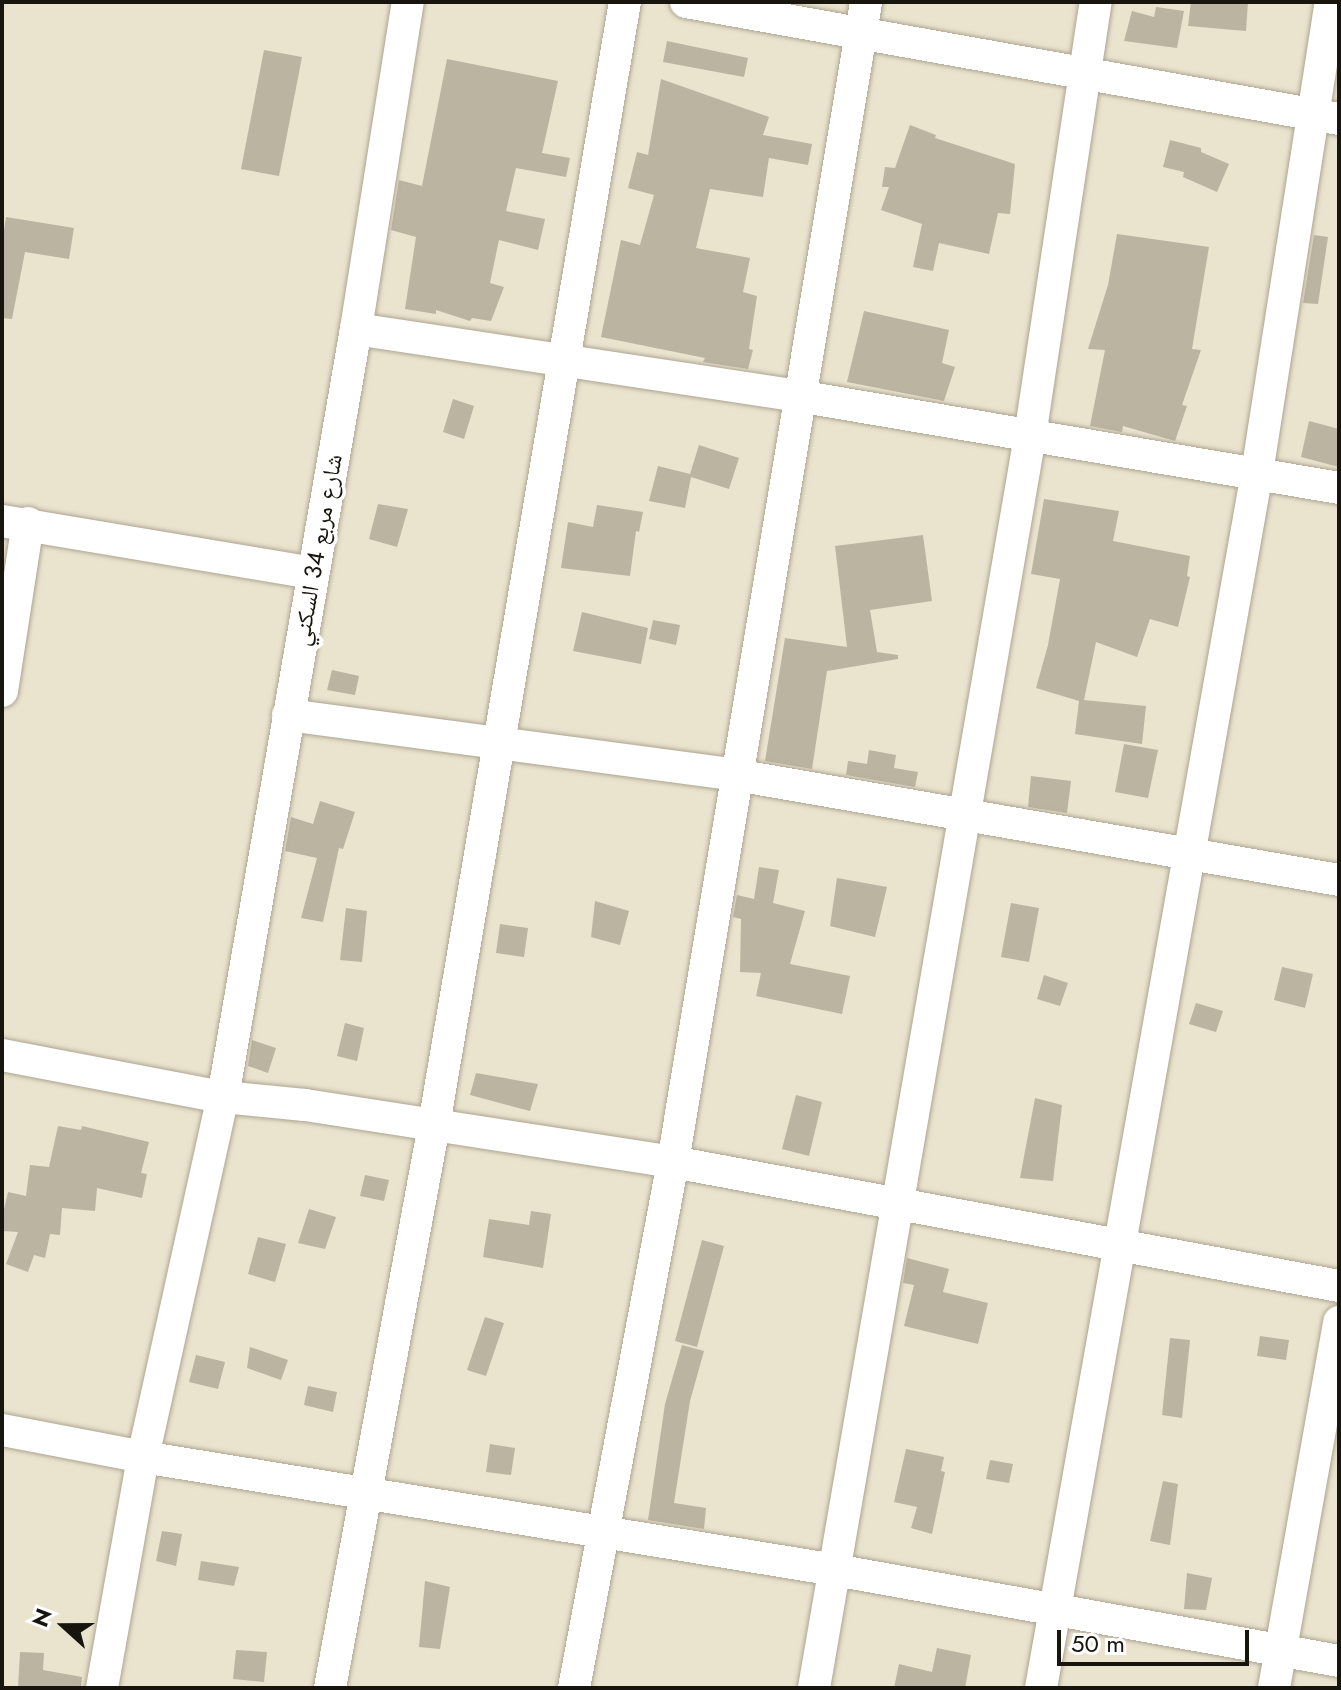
<!DOCTYPE html>
<html>
<head>
<meta charset="utf-8">
<style>
  body { margin:0 }
  #map { position:relative; width:1341px; height:1690px; overflow:hidden; background:#eae3ce; font-family:Jost,"Noto Naskh Arabic",sans-serif }
  div>[style] { position:absolute }
  .building>* { inset:0; background:#bbb4a0 }
  .roads { filter:drop-shadow(0 0 2px #ada592) drop-shadow(0 0 2px #ada592) }
  .minor>* { height:32px; margin:-16px; padding:0 16px; transform-origin:16px; border-radius:16px; background:#fff }
  span { translate:-50% -50%; white-space:nowrap; text-align:center; line-height:1.15; -webkit-text-stroke:7px #fff; paint-order:stroke }
  .street-label { font-size:24px; color:#17150e }
  .frame { position:absolute; inset:0; border:4px solid #17150e; pointer-events:none }
  .north { position:absolute; left:24px; top:1586px; width:80px; height:80px; -webkit-text-stroke:6px #fff; paint-order:stroke; rotate:291deg; font-size:22px; font-weight:700; line-height:32px; text-align:center; color:#17150e }
  .north::after { content:''; display:block; margin:auto; width:28px; height:36px; background:#17150e; clip-path:polygon(50% 0,100% 100%,50% 72%,0 100%) }
  .scale { position:absolute; left:1057px; top:1630px; width:192px; height:36px; box-sizing:border-box; border:4px solid #17150e; border-top:0; padding-left:10px; font-size:24px; line-height:28px; white-space:nowrap; color:#17150e; -webkit-text-stroke:6px #fff; paint-order:stroke }
</style>
</head>
<body>
<div id="map">
  <div class="building">
    <div style="clip-path:polygon(1191px 2px,1248px 2px,1246px 31px,1188px 26px)"></div>
    <div style="clip-path:polygon(1156px 7px,1184px 11px,1177px 48px,1124px 41px,1132px 11px,1154px 17px)"></div>
    <div style="clip-path:polygon(667px 41px,748px 58px,744px 77px,663px 62px)"></div>
    <div style="clip-path:polygon(264px 50px,302px 57px,279px 176px,241px 169px)"></div>
    <div style="clip-path:polygon(447px 59px,558px 81px,542px 153px,570px 158px,566px 177px,516px 168px,506px 211px,545px 219px,538px 250px,499px 240px,490px 283px,504px 287px,491px 321px,472px 318px,470px 321px,436px 310px,436px 314px,405px 309px,416px 237px,391px 230px,399px 180px,422px 186px)"></div>
    <div style="clip-path:polygon(661px 79px,769px 117px,763px 135px,812px 144px,808px 165px,769px 158px,763px 197px,710px 189px,696px 248px,750px 258px,743px 292px,757px 296px,749px 349px,753px 350px,748px 369px,703px 362px,705px 358px,601px 337px,621px 240px,640px 245px,654px 195px,628px 188px,637px 152px,648px 155px)"></div>
    <div style="clip-path:polygon(910px 125px,936px 135px,935px 138px,1015px 164px,1010px 214px,998px 213px,989px 254px,939px 243px,933px 271px,913px 267px,922px 224px,881px 210px,889px 187px,882px 187px,885px 167px,895px 168px)"></div>
    <div style="clip-path:polygon(1170px 140px,1201px 148px,1201px 152px,1229px 164px,1217px 192px,1183px 177px,1184px 172px,1163px 167px)"></div>
    <div style="clip-path:polygon(6px 217px,74px 228px,69px 259px,25px 252px,12px 319px,2px 318px,2px 244px)"></div>
    <div style="clip-path:polygon(1117px 234px,1209px 247px,1192px 349px,1201px 350px,1182px 405px,1187px 406px,1175px 441px,1123px 426px,1122px 432px,1090px 426px,1105px 350px,1088px 349px,1108px 285px)"></div>
    <div style="clip-path:polygon(1314px 235px,1328px 237px,1318px 304px,1303px 303px)"></div>
    <div style="clip-path:polygon(864px 311px,949px 330px,942px 363px,955px 367px,944px 401px,847px 382px)"></div>
    <div style="clip-path:polygon(453px 399px,474px 406px,464px 439px,443px 432px)"></div>
    <div style="clip-path:polygon(1309px 421px,1339px 429px,1339px 467px,1301px 457px)"></div>
    <div style="clip-path:polygon(699px 445px,739px 458px,729px 489px,691px 477px,685px 508px,649px 501px,658px 466px,690px 474px)"></div>
    <div style="clip-path:polygon(1044px 499px,1119px 511px,1113px 541px,1190px 556px,1187px 576px,1190px 577px,1178px 627px,1150px 619px,1137px 657px,1096px 642px,1084px 700px,1146px 706px,1142px 744px,1075px 734px,1079px 701px,1036px 688px,1048px 645px,1060px 579px,1031px 574px)"></div>
    <div style="clip-path:polygon(378px 504px,408px 509px,397px 547px,369px 539px)"></div>
    <div style="clip-path:polygon(597px 505px,643px 512px,639px 532px,636px 531px,630px 576px,561px 568px,568px 522px,593px 527px)"></div>
    <div style="clip-path:polygon(923px 535px,932px 601px,870px 610px,877px 652px,898px 655px,898px 659px,827px 671px,812px 769px,765px 761px,785px 638px,847px 647px,835px 546px)"></div>
    <div style="clip-path:polygon(582px 612px,648px 628px,641px 664px,573px 651px)"></div>
    <div style="clip-path:polygon(653px 620px,680px 625px,676px 645px,649px 639px)"></div>
    <div style="clip-path:polygon(332px 670px,359px 676px,355px 695px,327px 690px)"></div>
    <div style="clip-path:polygon(1124px 744px,1158px 750px,1148px 798px,1115px 792px)"></div>
    <div style="clip-path:polygon(869px 750px,896px 755px,894px 768px,918px 772px,915px 787px,846px 775px,848px 761px,867px 764px)"></div>
    <div style="clip-path:polygon(1031px 776px,1071px 781px,1067px 813px,1028px 807px)"></div>
    <div style="clip-path:polygon(320px 801px,355px 812px,343px 849px,339px 848px,323px 922px,301px 918px,317px 858px,285px 851px,291px 817px,313px 824px)"></div>
    <div style="clip-path:polygon(759px 867px,779px 870px,773px 903px,805px 911px,790px 964px,850px 976px,842px 1014px,756px 996px,761px 973px,740px 972px,741px 919px,733px 917px,737px 895px,754px 899px)"></div>
    <div style="clip-path:polygon(837px 878px,887px 887px,875px 937px,830px 926px)"></div>
    <div style="clip-path:polygon(595px 901px,629px 911px,620px 945px,591px 937px)"></div>
    <div style="clip-path:polygon(1011px 903px,1039px 908px,1029px 962px,1001px 957px)"></div>
    <div style="clip-path:polygon(346px 908px,367px 911px,362px 962px,340px 960px)"></div>
    <div style="clip-path:polygon(500px 924px,528px 928px,524px 957px,496px 953px)"></div>
    <div style="clip-path:polygon(1282px 967px,1313px 974px,1305px 1008px,1274px 1000px)"></div>
    <div style="clip-path:polygon(1044px 975px,1068px 983px,1060px 1006px,1037px 999px)"></div>
    <div style="clip-path:polygon(1196px 1003px,1223px 1011px,1216px 1032px,1189px 1024px)"></div>
    <div style="clip-path:polygon(345px 1023px,364px 1028px,357px 1061px,337px 1056px)"></div>
    <div style="clip-path:polygon(252px 1040px,276px 1048px,268px 1073px,248px 1066px)"></div>
    <div style="clip-path:polygon(476px 1073px,538px 1084px,530px 1111px,470px 1095px)"></div>
    <div style="clip-path:polygon(796px 1095px,822px 1102px,809px 1156px,782px 1149px)"></div>
    <div style="clip-path:polygon(1035px 1098px,1062px 1105px,1053px 1181px,1020px 1178px)"></div>
    <div style="clip-path:polygon(58px 1126px,81px 1130px,82px 1126px,149px 1142px,141px 1173px,147px 1174px,142px 1198px,97px 1188px,95px 1211px,62px 1208px,60px 1235px,50px 1234px,45px 1258px,34px 1255px,28px 1272px,6px 1264px,18px 1232px,2px 1231px,2px 1218px,8px 1192px,26px 1196px,30px 1165px,49px 1167px)"></div>
    <div style="clip-path:polygon(365px 1175px,389px 1180px,384px 1201px,360px 1196px)"></div>
    <div style="clip-path:polygon(309px 1209px,336px 1217px,325px 1249px,298px 1243px)"></div>
    <div style="clip-path:polygon(531px 1211px,551px 1214px,543px 1268px,483px 1257px,489px 1219px,529px 1225px)"></div>
    <div style="clip-path:polygon(258px 1237px,286px 1244px,275px 1282px,248px 1274px)"></div>
    <div style="clip-path:polygon(702px 1240px,724px 1246px,697px 1347px,675px 1341px)"></div>
    <div style="clip-path:polygon(907px 1258px,949px 1269px,943px 1292px,988px 1303px,978px 1344px,904px 1326px,914px 1285px,903px 1283px)"></div>
    <div style="clip-path:polygon(485px 1317px,504px 1323px,486px 1376px,467px 1370px)"></div>
    <div style="clip-path:polygon(1260px 1336px,1289px 1340px,1286px 1360px,1257px 1356px)"></div>
    <div style="clip-path:polygon(1170px 1338px,1190px 1340px,1182px 1418px,1162px 1415px)"></div>
    <div style="clip-path:polygon(682px 1345px,704px 1351px,690px 1401px,674px 1503px,706px 1508px,704px 1529px,648px 1520px,665px 1404px)"></div>
    <div style="clip-path:polygon(250px 1347px,288px 1360px,281px 1380px,247px 1368px)"></div>
    <div style="clip-path:polygon(196px 1355px,225px 1362px,218px 1389px,189px 1382px)"></div>
    <div style="clip-path:polygon(308px 1386px,337px 1392px,333px 1412px,304px 1405px)"></div>
    <div style="clip-path:polygon(490px 1444px,515px 1448px,511px 1475px,486px 1472px)"></div>
    <div style="clip-path:polygon(906px 1449px,944px 1457px,941px 1471px,945px 1472px,932px 1534px,911px 1528px,917px 1507px,894px 1502px)"></div>
    <div style="clip-path:polygon(990px 1460px,1013px 1464px,1009px 1483px,986px 1479px)"></div>
    <div style="clip-path:polygon(1163px 1481px,1178px 1484px,1170px 1545px,1150px 1541px)"></div>
    <div style="clip-path:polygon(162px 1531px,182px 1534px,176px 1566px,156px 1561px)"></div>
    <div style="clip-path:polygon(201px 1561px,239px 1567px,234px 1586px,198px 1580px)"></div>
    <div style="clip-path:polygon(1187px 1573px,1212px 1578px,1206px 1610px,1184px 1609px)"></div>
    <div style="clip-path:polygon(425px 1581px,450px 1587px,440px 1649px,419px 1647px)"></div>
    <div style="clip-path:polygon(937px 1648px,971px 1655px,965px 1688px,894px 1688px,899px 1664px,932px 1672px)"></div>
    <div style="clip-path:polygon(236px 1650px,267px 1652px,264px 1682px,233px 1679px)"></div>
    <div style="clip-path:polygon(20px 1652px,44px 1653px,43px 1670px,82px 1677px,81px 1688px,18px 1688px)"></div>
  </div>
  <div class="roads">
    <div class="minor">
      <div style="left:686px;top:2px;width:663px;rotate:10.16deg"></div>
      <div style="left:356px;top:329px;width:447px;rotate:8.6deg"></div>
      <div style="left:798px;top:396px;width:549px;rotate:9.65deg"></div>
      <div style="left:2px;top:521px;width:315px;rotate:9.5deg"></div>
      <div style="left:2px;top:691px;width:170px;rotate:-81.2deg"></div>
      <div style="left:288px;top:715px;width:452px;rotate:7.6deg"></div>
      <div style="left:736px;top:775px;width:612px;rotate:9.88deg"></div>
      <div style="left:2px;top:1055px;width:225px;rotate:10.8deg"></div>
      <div style="left:223px;top:1097px;width:82px;rotate:5.6deg"></div>
      <div style="left:305px;top:1105px;width:372px;rotate:8.8deg"></div>
      <div style="left:673px;top:1162px;width:677px;rotate:10.55deg"></div>
      <div style="left:2px;top:1430px;width:144px;rotate:10.8deg"></div>
      <div style="left:143px;top:1457px;width:701px;rotate:9.27deg"></div>
      <div style="left:835px;top:1570px;width:512px;rotate:10.23deg"></div>
      <div style="left:102px;top:1688px;width:235px;rotate:-79.9deg"></div>
      <div style="left:143px;top:1457px;width:369px;rotate:-77.5deg"></div>
      <div style="left:223px;top:1097px;width:779px;rotate:-80.18deg"></div>
      <div style="left:356px;top:329px;width:331px;rotate:-81deg"></div>
      <div style="left:330px;top:1688px;width:573px;rotate:-79.53deg"></div>
      <div style="left:434px;top:1125px;width:1139px;rotate:-80.35deg"></div>
      <div style="left:574px;top:1688px;width:535px;rotate:-79.34deg"></div>
      <div style="left:673px;top:1162px;width:1176px;rotate:-80.55deg"></div>
      <div style="left:814px;top:1688px;width:1270px;rotate:-80.21deg"></div>
      <div style="left:1030px;top:436px;width:439px;rotate:-81.4deg"></div>
      <div style="left:1041px;top:1688px;width:1234px;rotate:-79.92deg"></div>
      <div style="left:1257px;top:473px;width:477px;rotate:-81.1deg"></div>
      <div style="left:1274px;top:1688px;width:372px;rotate:-79.9deg"></div>
    </div>
  </div>
  <div class="street-label">
    <span style="left:317px;top:550px;rotate:-80deg">شارع مربع 34 السكني</span>
  </div>
  <div class="frame"></div>
  <div class="north">N</div>
  <div class="scale">50 m</div>
</div>
</body>
</html>
